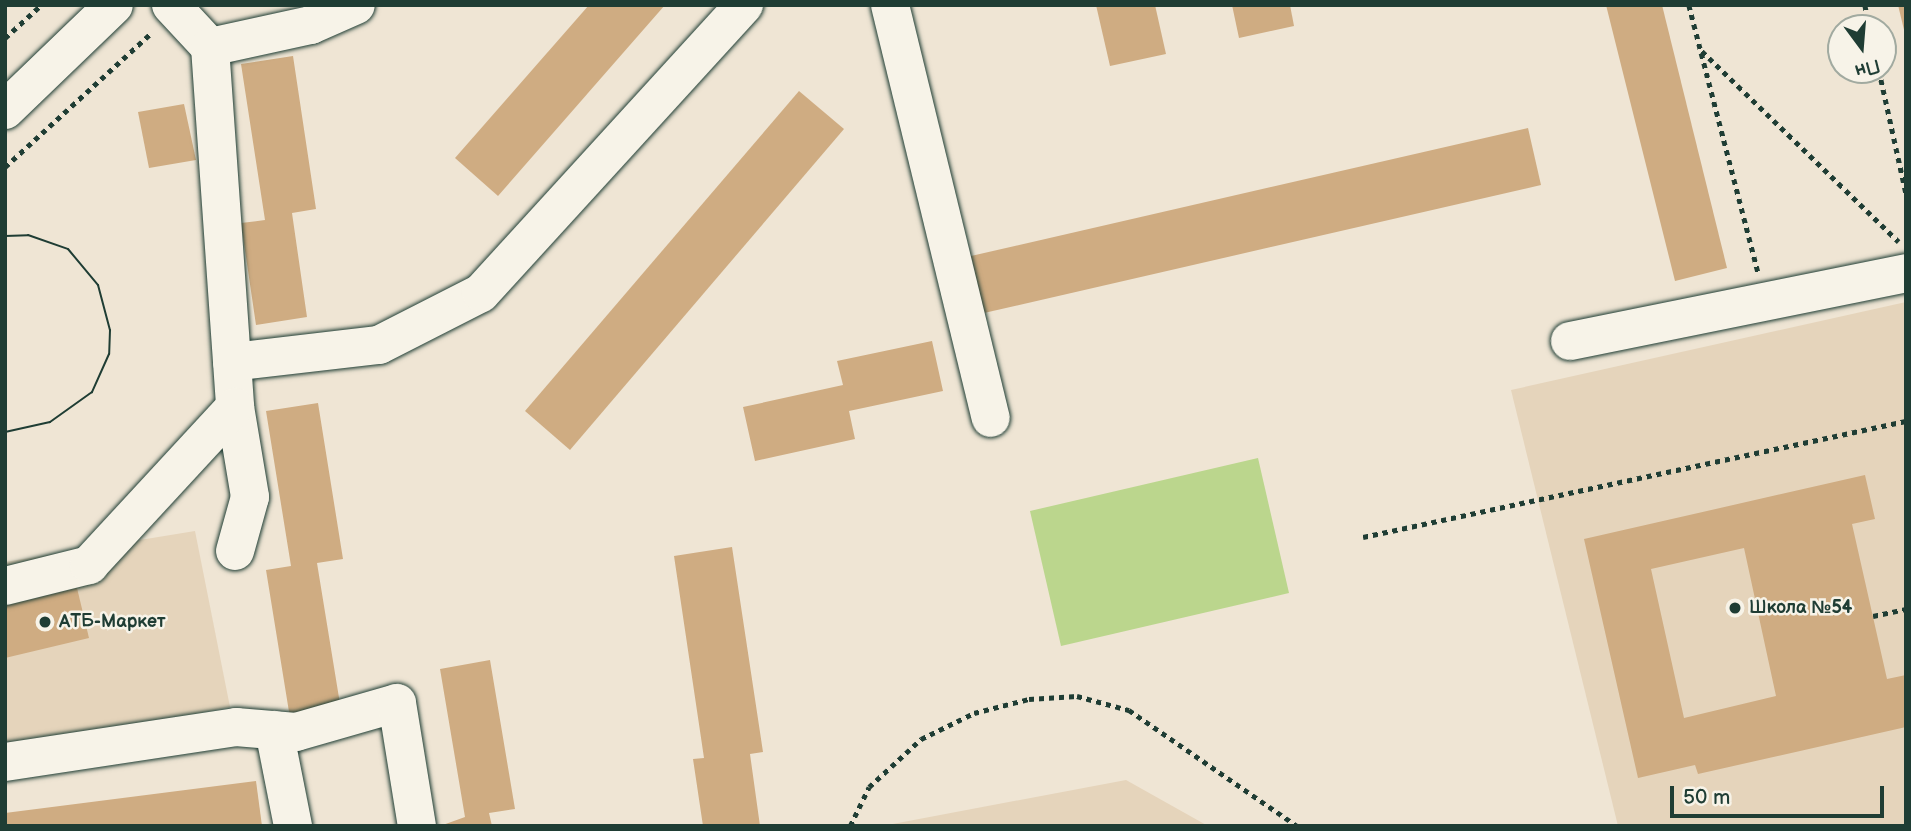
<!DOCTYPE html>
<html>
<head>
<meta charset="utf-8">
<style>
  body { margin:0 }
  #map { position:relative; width:1911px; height:831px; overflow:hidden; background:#efe5d4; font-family:"Balsamiq Sans",sans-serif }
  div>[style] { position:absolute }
  .built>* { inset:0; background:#e5d4bb }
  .green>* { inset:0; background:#bbd68d }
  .building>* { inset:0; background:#cfac82 }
  .path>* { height:4.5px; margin-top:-2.25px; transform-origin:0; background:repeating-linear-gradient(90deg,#1f3d34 0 5px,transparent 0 10px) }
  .roads { filter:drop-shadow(0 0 2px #1f3d34) drop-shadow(0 0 2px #1f3d34) }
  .minor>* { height:38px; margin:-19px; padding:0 19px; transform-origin:19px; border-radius:19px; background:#f7f3e8 }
  .major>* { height:38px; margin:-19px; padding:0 19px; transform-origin:19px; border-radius:19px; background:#f7f3e8 }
  .tram>* { height:2px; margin:-1px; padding:0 1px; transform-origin:1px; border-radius:1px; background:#1f3d34 }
  .dots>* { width:19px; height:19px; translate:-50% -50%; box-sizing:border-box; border:4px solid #f7f3e8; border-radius:50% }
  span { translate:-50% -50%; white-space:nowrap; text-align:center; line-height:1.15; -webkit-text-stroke:5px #f7f3e8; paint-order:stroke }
  .poi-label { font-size:18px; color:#1f3d34; font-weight:700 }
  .left { translate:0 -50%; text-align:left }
  .frame { position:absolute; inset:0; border:7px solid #1f3d34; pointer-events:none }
  .north { position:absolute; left:1827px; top:14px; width:70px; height:70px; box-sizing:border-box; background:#f7f3e8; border:2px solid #a1aaa0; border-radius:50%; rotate:164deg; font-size:19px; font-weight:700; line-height:28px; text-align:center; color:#1f3d34 }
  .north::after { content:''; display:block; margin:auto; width:24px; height:32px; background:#1f3d34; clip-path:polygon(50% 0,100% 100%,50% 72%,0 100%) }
  .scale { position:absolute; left:1670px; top:786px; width:214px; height:32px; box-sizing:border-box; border:4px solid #1f3d34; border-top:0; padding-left:9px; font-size:21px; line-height:24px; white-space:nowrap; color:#1f3d34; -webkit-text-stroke:5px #f7f3e8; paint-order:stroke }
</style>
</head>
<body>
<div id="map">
  <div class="built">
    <div style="clip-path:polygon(1906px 302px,1906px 826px,1618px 826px,1511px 390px)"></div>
    <div style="clip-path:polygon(195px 531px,230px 707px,5px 753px,5px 562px)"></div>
    <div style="clip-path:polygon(1126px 780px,1208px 826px,882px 826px)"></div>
  </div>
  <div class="green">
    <div style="clip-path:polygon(1258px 458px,1289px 593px,1061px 646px,1030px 511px)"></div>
  </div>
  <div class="building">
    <div style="clip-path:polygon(589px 5px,665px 5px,498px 196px,455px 158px)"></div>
    <div style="clip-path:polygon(1096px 5px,1155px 5px,1166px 54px,1110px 66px)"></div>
    <div style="clip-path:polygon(1232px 5px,1290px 5px,1294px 26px,1239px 38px)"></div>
    <div style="clip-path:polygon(1606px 5px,1662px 5px,1727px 268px,1675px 281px)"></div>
    <div style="clip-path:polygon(1898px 5px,1906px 5px,1906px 34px,1905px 34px)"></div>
    <div style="clip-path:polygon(293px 56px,316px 209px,292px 213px,307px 317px,256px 325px,241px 223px,265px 220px,241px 64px)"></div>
    <div style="clip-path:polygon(799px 91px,844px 129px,570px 450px,525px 411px)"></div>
    <div style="clip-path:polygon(184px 104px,196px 160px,149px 168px,138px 112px)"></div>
    <div style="clip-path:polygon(1528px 128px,1541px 185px,984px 313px,971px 256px)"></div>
    <div style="clip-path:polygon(932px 341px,943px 391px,849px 411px,855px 439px,755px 461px,743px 407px,843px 385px,837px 361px)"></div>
    <div style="clip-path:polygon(318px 403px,343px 559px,317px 563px,341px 710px,290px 718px,266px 570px,291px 566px,266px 411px)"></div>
    <div style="clip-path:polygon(evenodd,1865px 475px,1875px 519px,1852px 524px,1887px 679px,1906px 675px,1906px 727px,1698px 774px,1695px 765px,1638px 778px,1584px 539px,1865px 475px,1744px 548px,1776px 696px,1684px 718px,1651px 569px,1744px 548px)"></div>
    <div style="clip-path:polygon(732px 547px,763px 752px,750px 754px,760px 826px,703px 826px,693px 759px,704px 758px,674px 556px)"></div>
    <div style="clip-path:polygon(77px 588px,89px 638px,5px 658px,5px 606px)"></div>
    <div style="clip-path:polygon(490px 660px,515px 809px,489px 813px,492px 826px,440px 826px,465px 817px,440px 669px)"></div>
    <div style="clip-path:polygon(256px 781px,262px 826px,5px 826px,5px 813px)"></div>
  </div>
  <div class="path">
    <div style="left:1689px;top:5px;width:276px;rotate:75.5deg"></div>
    <div style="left:1865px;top:5px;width:24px;rotate:78deg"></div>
    <div style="left:5px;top:38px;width:49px;rotate:-42.5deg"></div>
    <div style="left:1702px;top:51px;width:274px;rotate:44.1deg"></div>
    <div style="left:1879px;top:70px;width:126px;rotate:77.6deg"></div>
    <div style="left:5px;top:167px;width:198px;rotate:-42.5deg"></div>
    <div style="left:1363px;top:537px;width:555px;rotate:-12.06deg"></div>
    <div style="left:1873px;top:616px;width:34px;rotate:-12deg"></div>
    <div style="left:850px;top:826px;width:43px;rotate:-64deg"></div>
    <div style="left:869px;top:787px;width:71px;rotate:-42.7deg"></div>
    <div style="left:921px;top:739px;width:59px;rotate:-26.1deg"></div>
    <div style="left:974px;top:713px;width:57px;rotate:-14.3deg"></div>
    <div style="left:1029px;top:699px;width:48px;rotate:-3.6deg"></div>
    <div style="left:1077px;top:696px;width:54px;rotate:15.1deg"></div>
    <div style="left:1129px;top:710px;width:204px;rotate:34.6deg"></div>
  </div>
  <div class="roads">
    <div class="minor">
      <div style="left:171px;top:5px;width:57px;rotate:47.1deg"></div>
      <div style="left:210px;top:47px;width:361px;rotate:86deg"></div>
      <div style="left:235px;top:407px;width:91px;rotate:80.5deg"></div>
      <div style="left:250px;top:497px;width:56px;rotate:105.5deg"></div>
      <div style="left:890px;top:5px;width:425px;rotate:76.3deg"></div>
      <div style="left:210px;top:47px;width:103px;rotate:-12.3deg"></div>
      <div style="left:311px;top:25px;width:49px;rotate:-24deg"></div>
      <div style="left:1570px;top:341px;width:343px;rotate:-11.4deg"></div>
      <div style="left:232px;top:362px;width:148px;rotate:-6.6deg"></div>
      <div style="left:379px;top:345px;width:114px;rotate:-27deg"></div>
      <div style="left:481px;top:293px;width:390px;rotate:-47.6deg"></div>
      <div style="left:5px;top:586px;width:87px;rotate:-14deg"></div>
      <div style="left:89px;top:565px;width:215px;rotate:-47.3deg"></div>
      <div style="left:274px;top:730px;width:98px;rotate:78.8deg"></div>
      <div style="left:5px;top:762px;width:234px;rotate:-8.6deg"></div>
      <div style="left:236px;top:727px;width:60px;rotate:4.8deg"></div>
      <div style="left:296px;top:732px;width:105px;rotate:-16deg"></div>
      <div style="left:397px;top:703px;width:125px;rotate:80.8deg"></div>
    </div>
    <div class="major">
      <div style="left:5px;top:110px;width:151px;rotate:-43.9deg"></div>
    </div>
  </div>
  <div class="tram">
    <div style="left:5px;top:236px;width:23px;rotate:-2deg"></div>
    <div style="left:28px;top:235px;width:42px;rotate:19.3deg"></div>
    <div style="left:68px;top:249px;width:47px;rotate:50.2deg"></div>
    <div style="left:98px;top:285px;width:47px;rotate:75.1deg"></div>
    <div style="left:110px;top:330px;width:24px;rotate:92deg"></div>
    <div style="left:109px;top:354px;width:42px;rotate:114.1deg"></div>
    <div style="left:92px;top:392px;width:52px;rotate:144.5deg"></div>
    <div style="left:50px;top:422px;width:46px;rotate:167.5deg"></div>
  </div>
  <div class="dots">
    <div style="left:1735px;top:608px;background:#1f3d34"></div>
    <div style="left:45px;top:622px;background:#1f3d34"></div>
  </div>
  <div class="poi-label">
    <span class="left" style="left:1749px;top:608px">Школа №54</span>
    <span class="left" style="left:59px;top:622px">АТБ-Маркет</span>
  </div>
  <div class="frame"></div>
  <div class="north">Пн</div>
  <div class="scale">50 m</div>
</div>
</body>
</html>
